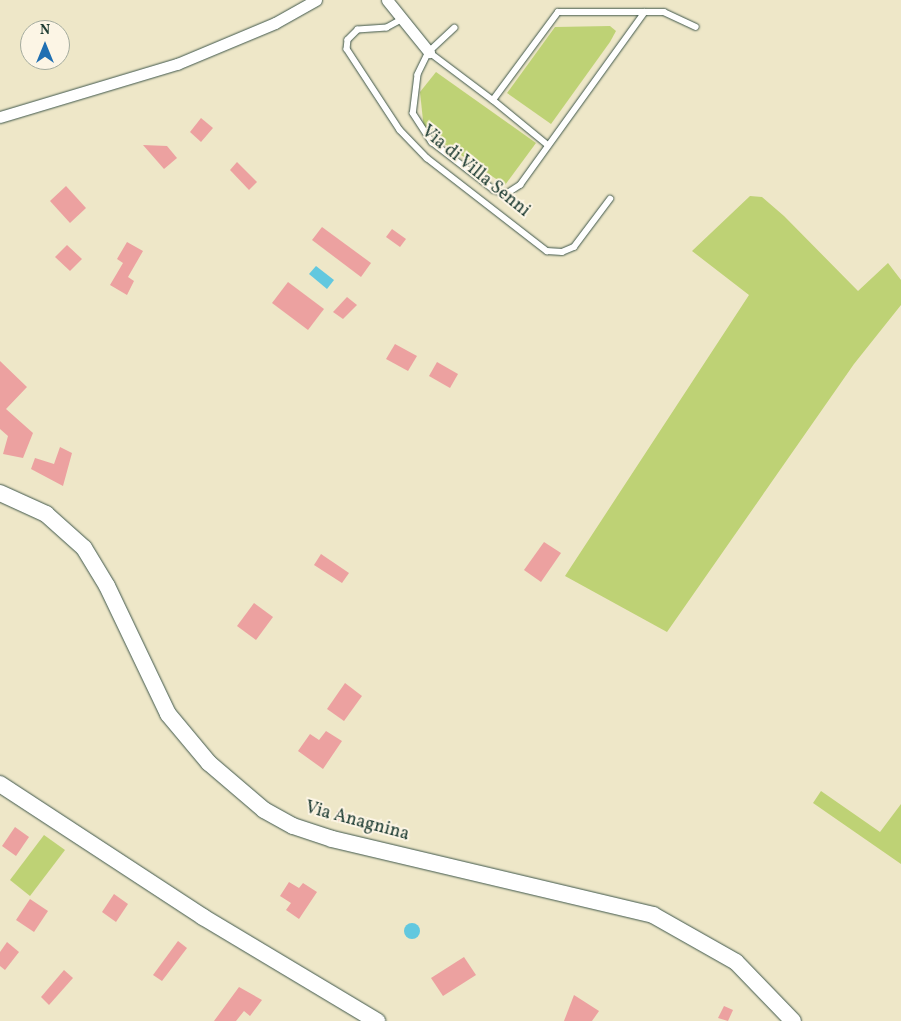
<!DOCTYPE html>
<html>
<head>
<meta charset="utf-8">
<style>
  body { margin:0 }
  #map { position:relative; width:901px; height:1021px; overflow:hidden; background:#eee7c8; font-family:Vollkorn,serif }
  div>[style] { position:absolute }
  .green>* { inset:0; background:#bed275 }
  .water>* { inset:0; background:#62c8df }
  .round { border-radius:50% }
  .building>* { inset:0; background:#eca1a0 }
  .roads { filter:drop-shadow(0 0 1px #3e564a) drop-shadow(0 0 1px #3e564a) }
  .service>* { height:5.5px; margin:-2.75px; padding:0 2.75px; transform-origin:2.75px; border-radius:2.75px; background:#fff }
  .minor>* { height:11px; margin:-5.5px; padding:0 5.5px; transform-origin:5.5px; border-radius:5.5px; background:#fff }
  .secondary>* { height:16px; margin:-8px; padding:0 8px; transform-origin:8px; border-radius:8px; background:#fff }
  span { translate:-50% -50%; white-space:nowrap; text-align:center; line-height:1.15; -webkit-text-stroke:4px #fcf5e5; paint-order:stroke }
  .street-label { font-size:18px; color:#1f3d34 }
  .north { position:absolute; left:20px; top:20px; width:50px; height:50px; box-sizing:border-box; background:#fcf5e5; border:1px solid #a4ab9e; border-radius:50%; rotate:0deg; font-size:14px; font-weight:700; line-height:20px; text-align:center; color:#1f3d34 }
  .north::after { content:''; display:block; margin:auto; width:18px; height:22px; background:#1f6fb2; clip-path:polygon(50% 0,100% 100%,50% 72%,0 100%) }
</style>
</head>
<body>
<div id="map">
  <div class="green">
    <div style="clip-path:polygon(610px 26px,616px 31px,610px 42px,551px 124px,507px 93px,555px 27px)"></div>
    <div style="clip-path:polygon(436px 72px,536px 143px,505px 185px,424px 130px,420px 92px)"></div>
    <div style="clip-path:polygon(750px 196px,762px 197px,784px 216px,858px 291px,888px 263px,901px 280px,901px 305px,854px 364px,667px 632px,565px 576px,749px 295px,692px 251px)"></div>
    <div style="clip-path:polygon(821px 791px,880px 832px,901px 804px,901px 864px,813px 803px)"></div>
    <div style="clip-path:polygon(44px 835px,65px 850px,30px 896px,10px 880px)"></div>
  </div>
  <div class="water">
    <div style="clip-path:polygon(316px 266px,334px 280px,327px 289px,309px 274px)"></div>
    <div class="round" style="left:404px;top:923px;width:16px;height:16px"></div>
  </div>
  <div class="building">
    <div style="clip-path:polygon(201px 118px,213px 128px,201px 142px,190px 132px)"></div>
    <div style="clip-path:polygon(143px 145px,167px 146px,177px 158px,164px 169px)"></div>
    <div style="clip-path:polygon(237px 162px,257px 182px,249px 190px,230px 170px)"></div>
    <div style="clip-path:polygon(66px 186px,86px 208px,70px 223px,50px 201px)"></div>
    <div style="clip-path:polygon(322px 227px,371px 263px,361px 277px,312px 240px)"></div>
    <div style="clip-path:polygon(392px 229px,406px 239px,400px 247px,386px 237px)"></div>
    <div style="clip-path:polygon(127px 242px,143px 251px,128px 277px,134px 281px,127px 295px,110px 285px,123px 263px,117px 259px)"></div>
    <div style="clip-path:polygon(67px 245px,82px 259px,70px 271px,55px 257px)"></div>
    <div style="clip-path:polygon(288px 282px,324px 309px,308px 330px,272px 303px)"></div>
    <div style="clip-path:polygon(347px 297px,357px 305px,343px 319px,333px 312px)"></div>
    <div style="clip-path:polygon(395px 344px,417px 356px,408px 371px,386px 359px)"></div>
    <div style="clip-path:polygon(0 361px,27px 387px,6px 409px,33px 433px,23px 458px,3px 454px,8px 436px,0 429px)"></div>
    <div style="clip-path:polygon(437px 362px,458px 374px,450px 388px,429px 376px)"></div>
    <div style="clip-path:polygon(60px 447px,72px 453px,63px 486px,31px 469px,35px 458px,54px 464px)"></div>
    <div style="clip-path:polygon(544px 542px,561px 553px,541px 582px,524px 570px)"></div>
    <div style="clip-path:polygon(321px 554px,349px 573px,342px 583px,314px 565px)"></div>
    <div style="clip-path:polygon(254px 603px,273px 617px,256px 640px,237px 626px)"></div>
    <div style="clip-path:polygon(345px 683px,362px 696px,344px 721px,327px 709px)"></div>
    <div style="clip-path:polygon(326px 731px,342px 741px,323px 769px,298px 751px,310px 734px,319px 740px)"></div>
    <div style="clip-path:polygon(337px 811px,354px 816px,352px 825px,334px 820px)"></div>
    <div style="clip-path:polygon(15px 827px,29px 837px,16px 856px,2px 846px)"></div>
    <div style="clip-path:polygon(289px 882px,299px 888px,303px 883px,317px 892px,299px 919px,286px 910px,291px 903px,280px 896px)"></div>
    <div style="clip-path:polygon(114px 894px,128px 904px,116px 922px,102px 912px)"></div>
    <div style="clip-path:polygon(30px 899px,48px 911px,34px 932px,16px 920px)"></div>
    <div style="clip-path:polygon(178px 941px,187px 948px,162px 981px,153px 975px)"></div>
    <div style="clip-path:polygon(7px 942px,19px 952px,5px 970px,0 966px,0 952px)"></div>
    <div style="clip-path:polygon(464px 957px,476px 975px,443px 996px,431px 978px)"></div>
    <div style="clip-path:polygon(64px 970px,73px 978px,49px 1005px,41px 997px)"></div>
    <div style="clip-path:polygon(239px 987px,262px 1000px,250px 1016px,244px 1011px,236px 1021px,214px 1021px)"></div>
    <div style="clip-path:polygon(574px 995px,599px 1011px,592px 1021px,564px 1021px)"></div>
    <div style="clip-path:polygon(724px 1006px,733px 1010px,728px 1021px,718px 1018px)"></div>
  </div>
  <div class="roads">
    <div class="service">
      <div style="left:403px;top:19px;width:18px;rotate:151deg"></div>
      <div style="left:387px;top:28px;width:29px;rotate:176deg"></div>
      <div style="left:358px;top:30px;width:14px;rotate:135deg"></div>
      <div style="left:348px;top:40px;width:9px;rotate:96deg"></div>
      <div style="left:347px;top:49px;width:97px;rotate:56.8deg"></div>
      <div style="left:400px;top:130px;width:39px;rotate:46deg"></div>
      <div style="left:427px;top:158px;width:152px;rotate:37.8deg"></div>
      <div style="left:547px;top:251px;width:15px;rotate:4deg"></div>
      <div style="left:562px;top:252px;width:13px;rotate:-23deg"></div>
      <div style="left:574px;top:247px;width:60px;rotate:-53.1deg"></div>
      <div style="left:455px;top:28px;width:35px;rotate:137deg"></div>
      <div style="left:429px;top:52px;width:25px;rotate:116deg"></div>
      <div style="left:418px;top:75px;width:38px;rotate:97deg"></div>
      <div style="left:413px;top:113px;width:35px;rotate:57deg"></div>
      <div style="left:432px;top:142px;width:78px;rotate:37.7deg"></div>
      <div style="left:494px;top:190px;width:13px;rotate:18deg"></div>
      <div style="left:506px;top:194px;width:17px;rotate:-33deg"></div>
      <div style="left:520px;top:185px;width:213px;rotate:-54.2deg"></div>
      <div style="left:429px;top:52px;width:80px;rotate:36.9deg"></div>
      <div style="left:493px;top:100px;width:109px;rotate:-53.5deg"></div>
      <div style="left:558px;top:12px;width:106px"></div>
      <div style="left:664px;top:12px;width:35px;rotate:25deg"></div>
      <div style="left:493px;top:100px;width:71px;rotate:39.3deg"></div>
    </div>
    <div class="minor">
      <div style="left:387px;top:0;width:67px;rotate:51.1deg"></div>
      <div style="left:0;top:117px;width:185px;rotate:-16.7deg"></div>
      <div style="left:177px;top:64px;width:106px;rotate:-22.7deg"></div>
      <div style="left:275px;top:23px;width:47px;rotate:-29.3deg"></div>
    </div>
    <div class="secondary">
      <div style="left:0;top:493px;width:51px;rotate:24.5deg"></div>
      <div style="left:46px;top:514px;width:51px;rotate:41.8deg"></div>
      <div style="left:84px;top:548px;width:44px;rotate:58.8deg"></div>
      <div style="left:107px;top:586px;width:142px;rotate:64.5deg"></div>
      <div style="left:168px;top:714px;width:64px;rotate:50.1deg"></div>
      <div style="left:209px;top:763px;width:72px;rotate:40.5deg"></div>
      <div style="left:264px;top:810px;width:33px;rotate:29deg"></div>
      <div style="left:293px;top:826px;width:41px;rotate:18.4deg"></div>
      <div style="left:332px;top:839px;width:330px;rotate:13.3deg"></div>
      <div style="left:653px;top:915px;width:95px;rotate:29.5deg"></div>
      <div style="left:736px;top:962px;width:82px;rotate:46deg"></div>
      <div style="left:0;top:784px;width:243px;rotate:33.2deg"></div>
      <div style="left:203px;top:917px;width:203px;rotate:30.9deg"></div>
    </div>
  </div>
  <div class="street-label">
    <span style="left:475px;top:172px;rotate:39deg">Via di Villa Senni</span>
    <span style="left:357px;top:822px;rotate:15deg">Via Anagnina</span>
  </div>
  <div class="north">N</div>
</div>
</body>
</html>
